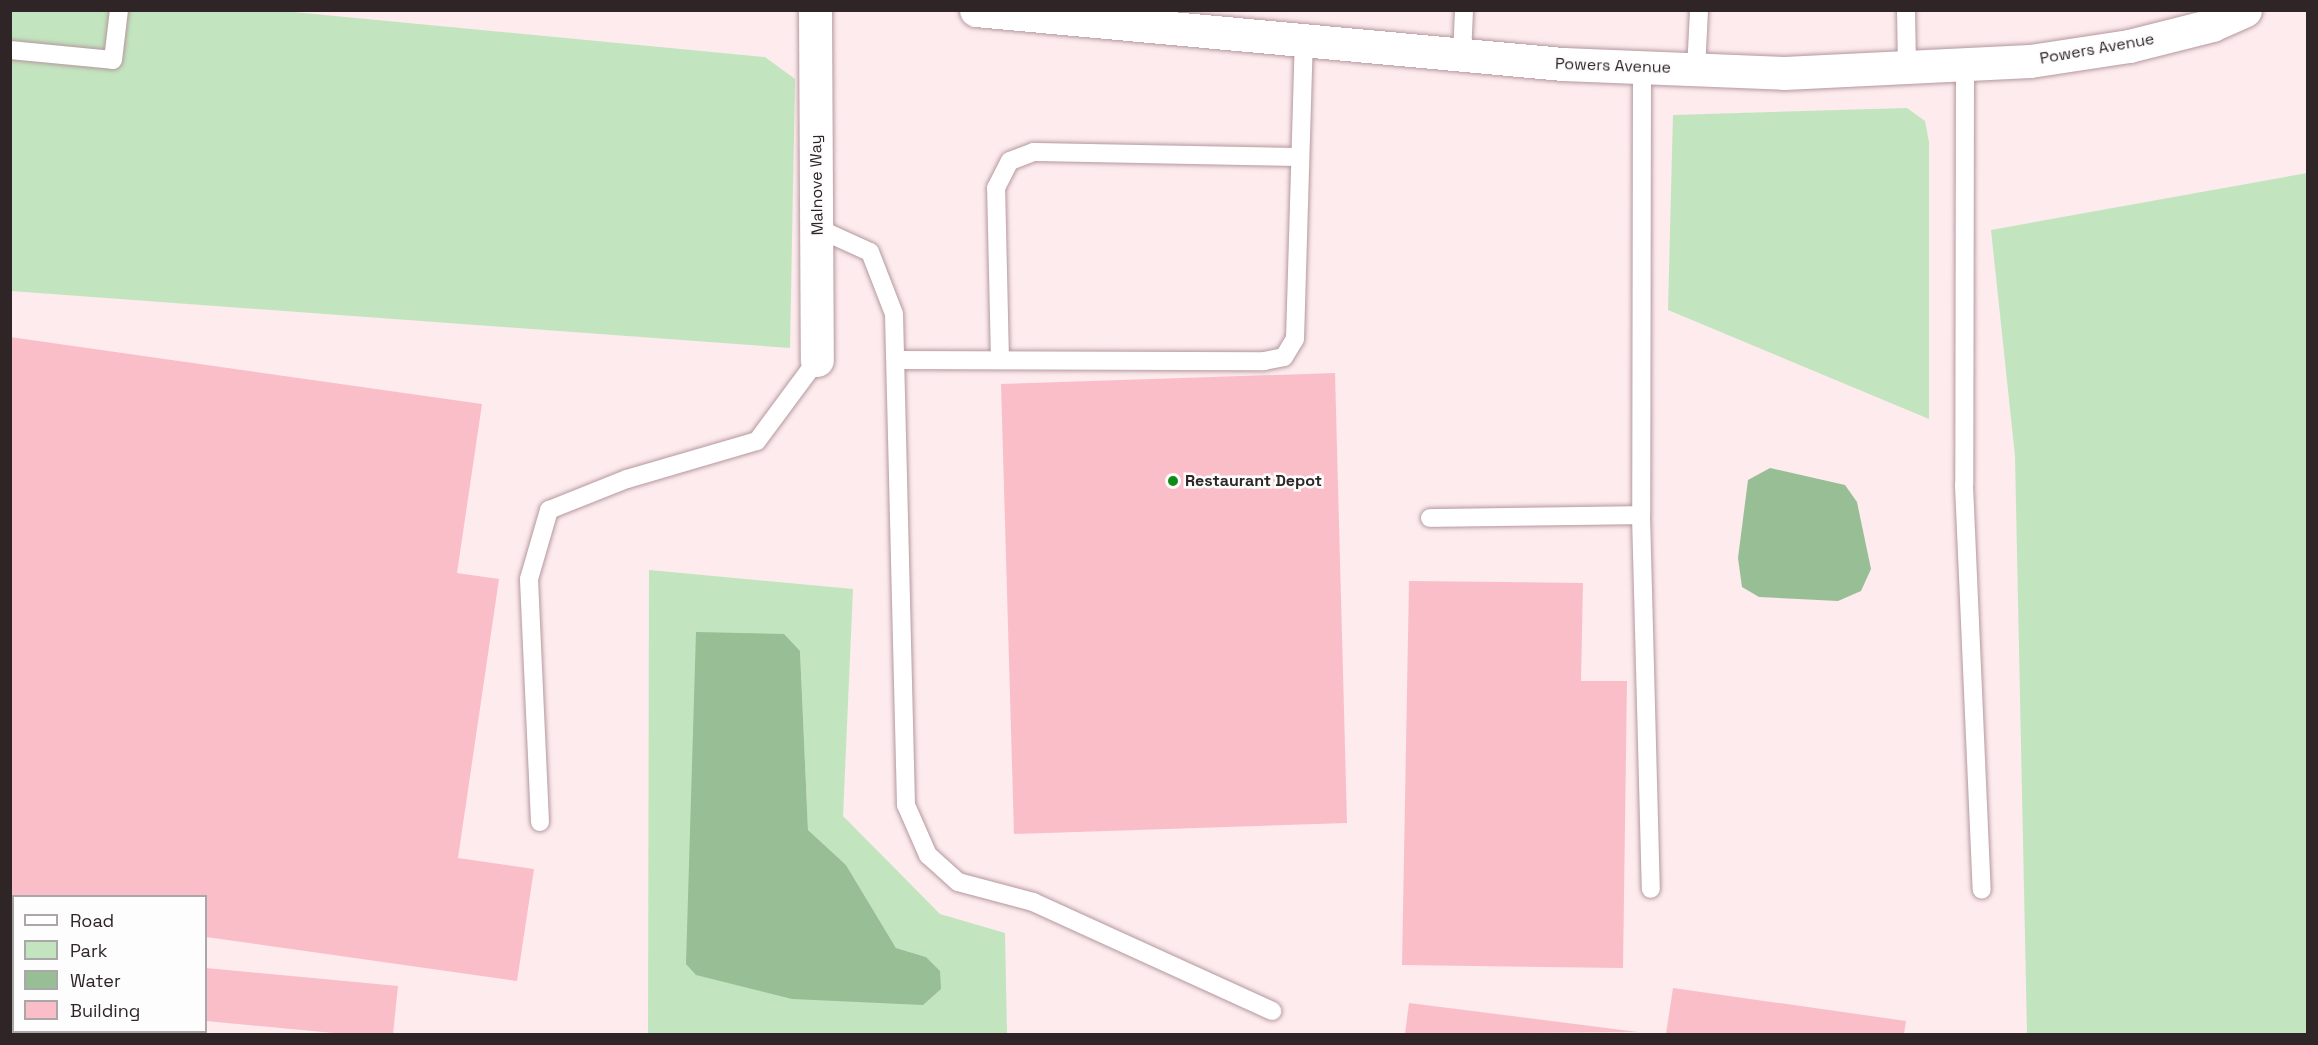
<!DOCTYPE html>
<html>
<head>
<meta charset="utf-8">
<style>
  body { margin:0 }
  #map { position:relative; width:2318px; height:1045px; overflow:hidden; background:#fdebee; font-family:"Space Grotesk",sans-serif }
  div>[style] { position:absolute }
  .green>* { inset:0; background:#c2e5bf }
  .water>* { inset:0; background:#98be95 }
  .building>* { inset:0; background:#fabec9 }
  .roads { filter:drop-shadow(0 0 2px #b4989d) drop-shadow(0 0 2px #b4989d) }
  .service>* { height:18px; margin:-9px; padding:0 9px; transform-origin:9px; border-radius:9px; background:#fff }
  .minor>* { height:33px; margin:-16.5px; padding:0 16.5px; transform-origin:16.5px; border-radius:16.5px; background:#fff }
  .tertiary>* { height:33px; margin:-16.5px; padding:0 16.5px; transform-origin:16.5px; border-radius:16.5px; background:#fff }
  .dots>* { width:16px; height:16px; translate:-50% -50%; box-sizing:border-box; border:3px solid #fdfdfd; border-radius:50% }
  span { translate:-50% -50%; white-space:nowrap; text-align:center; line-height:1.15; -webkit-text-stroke:5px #fdfdfd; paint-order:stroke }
  .street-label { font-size:16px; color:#2f2426 }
  .poi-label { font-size:16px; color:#2f2426; font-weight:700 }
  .left { translate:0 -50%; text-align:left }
  .frame { position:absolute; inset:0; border:12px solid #2f2426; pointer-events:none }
  .legend { position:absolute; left:12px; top:895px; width:195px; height:138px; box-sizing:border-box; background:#fdfdfd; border:2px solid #aba6a7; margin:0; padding:8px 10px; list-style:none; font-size:18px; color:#2f2426 }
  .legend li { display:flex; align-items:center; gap:12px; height:30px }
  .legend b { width:30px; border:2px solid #aba6a7 }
</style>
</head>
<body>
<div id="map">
  <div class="green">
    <div style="clip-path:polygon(10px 11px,283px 11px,765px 57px,795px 79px,790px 348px,11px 291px)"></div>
    <div style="clip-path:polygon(1907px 108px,1925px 121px,1929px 142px,1929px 419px,1668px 310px,1673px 115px)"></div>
    <div style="clip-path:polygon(2307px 173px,2307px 1034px,2027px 1034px,2015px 456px,1991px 230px)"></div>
    <div style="clip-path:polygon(evenodd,649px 570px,853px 589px,843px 816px,940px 914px,1005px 933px,1007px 1034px,648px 1034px,649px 570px,800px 651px,808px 830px,846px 865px,896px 948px,926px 957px,686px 964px,800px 651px)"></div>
  </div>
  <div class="water">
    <div style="clip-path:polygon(1770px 468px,1845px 485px,1857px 502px,1871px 569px,1861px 591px,1838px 601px,1759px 597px,1742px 587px,1738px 558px,1748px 480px)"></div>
    <div style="clip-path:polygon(696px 632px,784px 634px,800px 651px,808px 830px,846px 865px,896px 948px,926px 957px,940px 971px,941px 989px,923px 1005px,792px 999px,696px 975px,686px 964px)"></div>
  </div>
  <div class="building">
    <div style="clip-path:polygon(10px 337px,482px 404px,457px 573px,499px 579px,458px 858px,534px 869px,517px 981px,206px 937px,206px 896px,14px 896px,14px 909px,10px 909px)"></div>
    <div style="clip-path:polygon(1335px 373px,1347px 823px,1014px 834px,1001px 384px)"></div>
    <div style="clip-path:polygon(1409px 581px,1583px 583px,1581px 681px,1627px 681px,1623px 968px,1402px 965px)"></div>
    <div style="clip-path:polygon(10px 949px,14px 949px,14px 1003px,10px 1002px)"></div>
    <div style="clip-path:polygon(206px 968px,398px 986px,393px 1034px,344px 1034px,206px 1021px)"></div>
    <div style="clip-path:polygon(1673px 988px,1906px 1021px,1904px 1034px,1666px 1034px)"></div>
    <div style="clip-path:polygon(1409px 1003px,1638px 1032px,1405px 1034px)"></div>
  </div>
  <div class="roads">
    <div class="service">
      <div style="left:1906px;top:10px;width:56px;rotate:89deg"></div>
      <div style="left:10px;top:50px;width:103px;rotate:5.5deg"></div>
      <div style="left:113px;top:60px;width:50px;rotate:-83.2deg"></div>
      <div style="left:1462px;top:56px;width:46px;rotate:-87.5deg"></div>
      <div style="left:1965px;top:66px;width:419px;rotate:90.1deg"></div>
      <div style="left:1964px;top:485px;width:405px;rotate:87.5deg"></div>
      <div style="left:1642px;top:67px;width:448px;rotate:90.1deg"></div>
      <div style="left:1641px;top:515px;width:374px;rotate:88.5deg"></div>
      <div style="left:1696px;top:70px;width:60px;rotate:-87.1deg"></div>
      <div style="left:817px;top:228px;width:58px;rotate:24.4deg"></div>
      <div style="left:870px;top:252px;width:66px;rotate:68.8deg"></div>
      <div style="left:894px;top:314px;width:491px;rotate:88.6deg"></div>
      <div style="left:906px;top:805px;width:55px;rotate:66.3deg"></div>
      <div style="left:928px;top:855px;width:40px;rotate:42deg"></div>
      <div style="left:958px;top:882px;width:78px;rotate:14.9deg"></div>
      <div style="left:1033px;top:902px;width:263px;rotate:24.5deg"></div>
      <div style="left:896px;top:360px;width:368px;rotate:0.2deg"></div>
      <div style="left:1264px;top:361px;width:20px;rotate:-11deg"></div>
      <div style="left:1284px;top:357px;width:21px;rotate:-59deg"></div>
      <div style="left:1295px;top:339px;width:298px;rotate:-88.3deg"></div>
      <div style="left:1000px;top:360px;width:172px;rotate:-91.3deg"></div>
      <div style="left:996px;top:188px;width:30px;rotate:-63deg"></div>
      <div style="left:1010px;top:161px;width:25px;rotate:-21deg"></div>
      <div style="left:1033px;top:152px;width:267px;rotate:1.1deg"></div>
      <div style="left:1430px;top:518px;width:211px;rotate:-0.8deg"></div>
      <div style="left:540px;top:822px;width:243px;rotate:-92.6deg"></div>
      <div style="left:529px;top:579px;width:72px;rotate:-73.8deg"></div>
      <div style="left:549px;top:510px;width:84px;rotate:-21.7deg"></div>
      <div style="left:627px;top:479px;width:135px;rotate:-16.3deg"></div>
      <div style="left:757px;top:441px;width:101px;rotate:-53.5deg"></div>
    </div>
    <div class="minor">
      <div style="left:815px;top:10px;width:350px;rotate:89.7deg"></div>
    </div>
    <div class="tertiary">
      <div style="left:976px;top:10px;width:589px;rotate:5.26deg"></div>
      <div style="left:1563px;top:64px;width:221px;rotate:2.3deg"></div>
      <div style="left:1784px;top:73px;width:246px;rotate:-2.8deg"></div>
      <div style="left:2030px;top:61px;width:100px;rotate:-8.6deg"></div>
      <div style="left:2129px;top:46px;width:86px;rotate:-14.2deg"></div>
      <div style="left:2212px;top:25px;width:36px;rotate:-24deg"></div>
    </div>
  </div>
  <div class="dots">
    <div style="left:1173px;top:481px;background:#0f8c18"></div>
  </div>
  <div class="street-label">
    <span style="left:2097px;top:49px;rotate:-10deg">Powers Avenue</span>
    <span style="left:1613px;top:66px;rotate:2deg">Powers Avenue</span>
    <span style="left:817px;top:185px;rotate:-91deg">Malnove Way</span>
  </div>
  <div class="poi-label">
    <span class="left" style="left:1185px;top:481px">Restaurant Depot</span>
  </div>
  <div class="frame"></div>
  <ul class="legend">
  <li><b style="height:8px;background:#fff"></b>Road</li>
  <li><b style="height:16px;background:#c2e5bf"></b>Park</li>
  <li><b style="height:16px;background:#98be95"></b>Water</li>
  <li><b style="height:16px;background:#fabec9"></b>Building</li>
  </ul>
</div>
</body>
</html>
